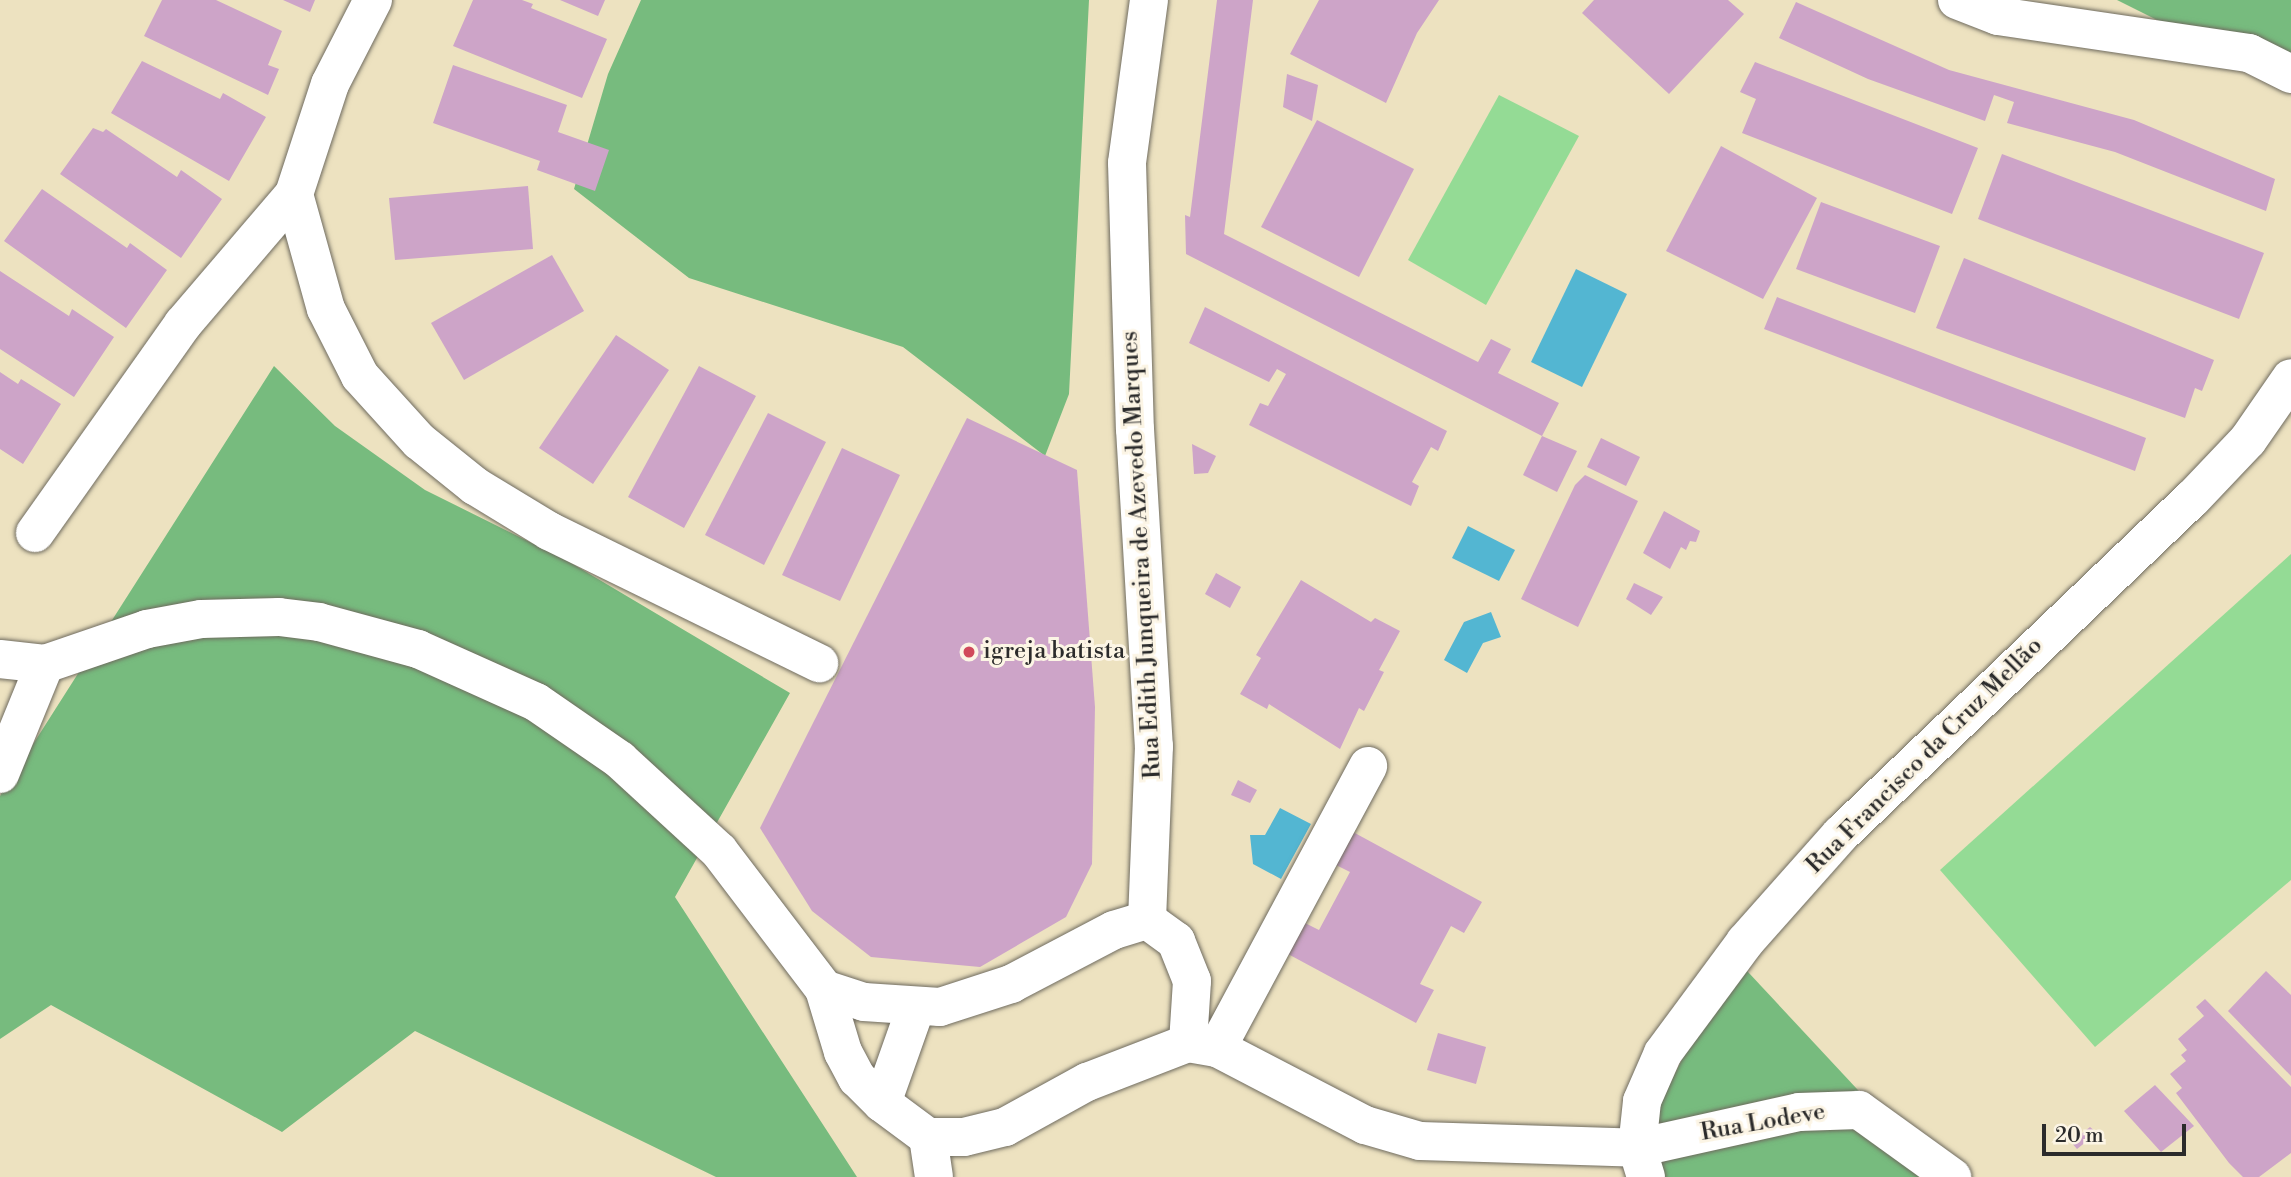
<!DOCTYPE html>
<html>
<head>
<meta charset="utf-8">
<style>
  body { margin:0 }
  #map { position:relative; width:2291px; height:1177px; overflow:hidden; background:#ede2c0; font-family:"Libre Bodoni",serif }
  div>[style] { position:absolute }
  .green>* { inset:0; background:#94db95 }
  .forest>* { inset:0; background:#77bb7e }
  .water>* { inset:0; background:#53b6d2 }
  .building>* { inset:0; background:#cda4c8 }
  .roads { filter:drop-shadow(0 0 2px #6f6b5f) drop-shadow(0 0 2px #6f6b5f) }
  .minor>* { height:38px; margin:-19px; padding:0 19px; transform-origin:19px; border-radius:19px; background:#fff }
  .dots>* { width:19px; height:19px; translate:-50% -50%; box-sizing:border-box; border:4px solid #fcf5e5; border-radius:50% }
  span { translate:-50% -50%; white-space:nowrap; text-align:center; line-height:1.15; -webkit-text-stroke:6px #fcf5e5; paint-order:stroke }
  .street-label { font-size:24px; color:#2b2b2b }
  .poi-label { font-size:24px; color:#2b2b2b }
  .left { translate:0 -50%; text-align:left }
  .scale { position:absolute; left:2042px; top:1124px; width:144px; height:32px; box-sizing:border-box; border:4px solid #2b2b2b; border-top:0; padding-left:9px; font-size:21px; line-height:24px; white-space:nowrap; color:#2b2b2b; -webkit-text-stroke:5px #fcf5e5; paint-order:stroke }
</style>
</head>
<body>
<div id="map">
  <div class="green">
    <div style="clip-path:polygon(1499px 95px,1579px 136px,1486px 305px,1408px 260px)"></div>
    <div style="clip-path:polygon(2291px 554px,2291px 880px,2095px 1047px,1940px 870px)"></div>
  </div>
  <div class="forest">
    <div style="clip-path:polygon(641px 0,1089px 0,1069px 394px,1045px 456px,903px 347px,689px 278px,574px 189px,608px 74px)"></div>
    <div style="clip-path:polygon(2117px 0,2291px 0,2291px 87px)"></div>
    <div style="clip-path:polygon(274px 366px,335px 426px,425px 490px,566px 560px,790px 693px,675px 897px,857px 1177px,716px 1177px,415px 1031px,282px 1132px,51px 1005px,0 1039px,0 796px)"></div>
    <div style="clip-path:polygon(1734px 957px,1939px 1177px,1656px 1177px,1637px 1148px)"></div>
  </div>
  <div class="water">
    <div style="clip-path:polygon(1576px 269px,1627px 294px,1582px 387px,1531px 362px)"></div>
    <div style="clip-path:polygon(1468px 526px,1515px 550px,1499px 581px,1452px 558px)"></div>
    <div style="clip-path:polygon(1491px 612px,1501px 637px,1483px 643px,1467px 673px,1444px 660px,1464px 622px)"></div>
    <div style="clip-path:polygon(1280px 808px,1311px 824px,1281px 879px,1253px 864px,1250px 835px,1265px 835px)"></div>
  </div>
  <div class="building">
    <div style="clip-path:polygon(162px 0,216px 0,282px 31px,268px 65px,279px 69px,268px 95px,144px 36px)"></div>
    <div style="clip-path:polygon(283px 0,315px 0,310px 12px)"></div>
    <div style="clip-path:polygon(473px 0,522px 0,533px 4px,531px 8px,607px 39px,582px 98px,453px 46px)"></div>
    <div style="clip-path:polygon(560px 0,605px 0,598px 16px)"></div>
    <div style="clip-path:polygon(1217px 0,1253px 0,1224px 234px,1478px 362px,1491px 339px,1511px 349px,1498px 373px,1559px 403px,1542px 436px,1186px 254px,1185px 215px,1190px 217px)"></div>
    <div style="clip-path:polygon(1319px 0,1439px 0,1417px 33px,1386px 103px,1290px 54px)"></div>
    <div style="clip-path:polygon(1594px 0,1728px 0,1744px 14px,1669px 94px,1582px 13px)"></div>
    <div style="clip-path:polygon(1796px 2px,1949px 70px,2134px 120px,2275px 179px,2266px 211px,2115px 152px,2007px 123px,2014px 102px,1994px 95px,1985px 121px,1868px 79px,1779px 38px)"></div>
    <div style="clip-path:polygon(142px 61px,220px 99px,223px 93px,266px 117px,229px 181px,111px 113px)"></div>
    <div style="clip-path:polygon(1755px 62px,1978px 148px,1952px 214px,1742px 133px,1756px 99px,1740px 92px)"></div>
    <div style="clip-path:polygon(453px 65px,567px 105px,558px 132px,609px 150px,595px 191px,537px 170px,540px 161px,433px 123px)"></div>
    <div style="clip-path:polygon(1287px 74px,1318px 85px,1312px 121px,1283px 107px)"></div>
    <div style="clip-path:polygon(1317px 120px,1414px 169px,1359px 277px,1261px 227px)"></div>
    <div style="clip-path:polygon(93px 128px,103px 132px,106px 129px,177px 177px,181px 170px,222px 199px,181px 258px,60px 174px)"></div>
    <div style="clip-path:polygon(1721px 146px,1817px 198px,1763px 299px,1666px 251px)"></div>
    <div style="clip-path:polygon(2002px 154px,2264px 253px,2239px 319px,1978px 219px)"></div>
    <div style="clip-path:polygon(528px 186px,533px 249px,395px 260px,389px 198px)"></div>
    <div style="clip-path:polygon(42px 189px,127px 248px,130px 243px,167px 270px,126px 328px,4px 241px)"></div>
    <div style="clip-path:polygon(1821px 202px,1940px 246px,1915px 313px,1796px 269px)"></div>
    <div style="clip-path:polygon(552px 255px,584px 311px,464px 380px,431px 323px)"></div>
    <div style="clip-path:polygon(1964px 258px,2214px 360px,2202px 391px,2195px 388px,2185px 418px,1936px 328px)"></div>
    <div style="clip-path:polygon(0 271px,69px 316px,72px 309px,114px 337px,74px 397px,0 349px)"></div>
    <div style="clip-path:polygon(1777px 297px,2146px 438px,2135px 471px,1764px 329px)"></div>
    <div style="clip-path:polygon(1205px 307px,1447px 431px,1438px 451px,1431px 447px,1412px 482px,1419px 486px,1411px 506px,1249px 425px,1260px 403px,1268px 406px,1286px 374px,1277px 369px,1269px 382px,1189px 343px)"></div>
    <div style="clip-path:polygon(616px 335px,669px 370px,593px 484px,539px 448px)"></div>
    <div style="clip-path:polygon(699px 366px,756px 396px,684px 528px,628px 497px)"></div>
    <div style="clip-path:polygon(0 372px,18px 384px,21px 379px,61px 404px,23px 464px,0 449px)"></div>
    <div style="clip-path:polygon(768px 413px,826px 442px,764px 565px,705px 535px)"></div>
    <div style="clip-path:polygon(967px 418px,1077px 470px,1095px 707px,1092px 864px,1066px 917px,980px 967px,871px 957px,812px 911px,760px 828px)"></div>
    <div style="clip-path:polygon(1542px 436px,1577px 451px,1557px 492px,1523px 475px)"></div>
    <div style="clip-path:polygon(1601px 438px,1640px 457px,1626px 486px,1587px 467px)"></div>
    <div style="clip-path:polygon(1192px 444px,1216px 456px,1208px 473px,1194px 474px)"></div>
    <div style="clip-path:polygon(842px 448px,900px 475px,840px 601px,782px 575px)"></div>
    <div style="clip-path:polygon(1585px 475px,1638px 501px,1578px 627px,1521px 599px,1575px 485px)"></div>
    <div style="clip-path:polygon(1664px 511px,1700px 531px,1696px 542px,1690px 541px,1686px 550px,1681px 547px,1670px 569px,1643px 553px)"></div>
    <div style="clip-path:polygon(1216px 573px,1241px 587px,1230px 608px,1205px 594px)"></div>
    <div style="clip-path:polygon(1301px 580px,1371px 622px,1375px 618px,1400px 631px,1379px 670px,1384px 672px,1364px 711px,1359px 708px,1340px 749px,1269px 704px,1267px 709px,1240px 694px,1261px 658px,1256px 655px)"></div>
    <div style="clip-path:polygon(1634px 583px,1663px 597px,1651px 615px,1626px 599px)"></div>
    <div style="clip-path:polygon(1238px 780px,1257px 790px,1250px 803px,1231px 795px)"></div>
    <div style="clip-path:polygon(1353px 832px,1482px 902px,1464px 933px,1451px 926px,1420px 984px,1434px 990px,1416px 1023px,1288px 954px,1305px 923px,1319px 930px,1350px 872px,1336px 865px)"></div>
    <div style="clip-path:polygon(2266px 971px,2291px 995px,2291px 1076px,2228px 1011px)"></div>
    <div style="clip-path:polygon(2205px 999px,2291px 1087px,2291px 1153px,2259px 1177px,2243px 1177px,2229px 1163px,2176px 1093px,2182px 1088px,2170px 1074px,2186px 1061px,2181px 1055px,2187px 1050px,2178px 1039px,2204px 1016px,2196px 1007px)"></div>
    <div style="clip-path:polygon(1438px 1033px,1486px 1047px,1476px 1084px,1427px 1070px)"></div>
    <div style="clip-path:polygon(2155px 1085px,2194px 1126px,2161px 1152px,2124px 1111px)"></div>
    <div style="clip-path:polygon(2090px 1127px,2097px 1133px,2077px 1149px,2071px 1142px)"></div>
  </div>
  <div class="roads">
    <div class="minor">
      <div style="left:373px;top:0;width:94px;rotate:117.1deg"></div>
      <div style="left:330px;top:84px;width:116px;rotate:108.1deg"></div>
      <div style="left:294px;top:194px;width:119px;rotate:74.5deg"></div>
      <div style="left:326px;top:309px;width:75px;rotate:63.1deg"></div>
      <div style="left:360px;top:376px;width:88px;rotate:47.8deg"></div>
      <div style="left:419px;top:441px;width:72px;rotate:38.8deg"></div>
      <div style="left:475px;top:486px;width:87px;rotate:31.3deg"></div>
      <div style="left:549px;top:531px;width:301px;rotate:26.1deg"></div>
      <div style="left:1149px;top:0;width:164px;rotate:97.7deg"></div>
      <div style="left:1127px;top:163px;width:266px;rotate:88.3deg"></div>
      <div style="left:1135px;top:429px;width:318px;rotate:86.6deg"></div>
      <div style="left:1154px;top:746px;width:174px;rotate:92.3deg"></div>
      <div style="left:1147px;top:920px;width:36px;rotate:36deg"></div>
      <div style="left:1176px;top:941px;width:43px;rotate:68.2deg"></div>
      <div style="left:1192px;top:981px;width:62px;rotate:93.7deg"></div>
      <div style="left:1188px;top:1043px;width:29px;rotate:10deg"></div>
      <div style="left:1217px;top:1048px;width:167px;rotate:27.5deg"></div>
      <div style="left:1365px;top:1125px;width:57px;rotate:16.2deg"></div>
      <div style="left:1420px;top:1141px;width:217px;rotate:1.8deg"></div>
      <div style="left:1637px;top:1148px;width:166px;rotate:-12.5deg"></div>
      <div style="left:1799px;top:1112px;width:60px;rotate:-1.9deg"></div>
      <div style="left:1859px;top:1110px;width:115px;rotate:35.8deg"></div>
      <div style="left:1957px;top:0;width:44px;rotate:21.3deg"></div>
      <div style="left:1998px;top:16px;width:254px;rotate:8.4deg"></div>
      <div style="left:2249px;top:53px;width:47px;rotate:26.6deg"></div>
      <div style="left:35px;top:533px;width:256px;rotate:-54.7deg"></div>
      <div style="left:183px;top:324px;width:171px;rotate:-49.5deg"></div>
      <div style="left:0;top:659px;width:45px;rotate:6.3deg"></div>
      <div style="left:45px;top:664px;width:108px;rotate:-18.9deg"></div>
      <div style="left:147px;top:629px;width:55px;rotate:-10.5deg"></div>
      <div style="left:201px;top:619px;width:78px;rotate:-1.5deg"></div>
      <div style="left:279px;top:617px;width:40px;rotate:7.1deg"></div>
      <div style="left:319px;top:622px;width:103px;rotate:15.3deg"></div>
      <div style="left:418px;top:649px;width:129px;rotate:24.2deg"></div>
      <div style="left:536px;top:702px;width:102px;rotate:34.6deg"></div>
      <div style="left:620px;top:760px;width:134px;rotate:42.6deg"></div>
      <div style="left:719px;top:851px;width:173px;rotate:52.7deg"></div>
      <div style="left:824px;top:989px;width:66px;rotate:73.2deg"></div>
      <div style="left:843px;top:1052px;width:30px;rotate:62deg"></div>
      <div style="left:857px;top:1078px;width:35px;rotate:45deg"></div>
      <div style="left:882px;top:1103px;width:57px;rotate:36.5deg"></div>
      <div style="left:928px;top:1137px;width:40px;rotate:81.5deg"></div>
      <div style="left:0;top:774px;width:119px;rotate:-67.8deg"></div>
      <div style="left:824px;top:989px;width:42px;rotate:18deg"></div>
      <div style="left:864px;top:1002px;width:76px;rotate:3.8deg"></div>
      <div style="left:940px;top:1007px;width:75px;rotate:-17.9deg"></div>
      <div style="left:1011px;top:984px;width:116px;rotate:-27.7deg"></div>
      <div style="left:1114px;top:930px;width:34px;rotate:-17deg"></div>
      <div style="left:1217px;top:1048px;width:320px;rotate:-61.8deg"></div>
      <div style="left:882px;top:1103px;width:102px;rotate:-70.5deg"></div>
      <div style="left:928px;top:1137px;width:36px"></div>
      <div style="left:964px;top:1137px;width:42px;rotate:-13.7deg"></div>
      <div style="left:1005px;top:1127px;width:94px;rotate:-28.8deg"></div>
      <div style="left:1087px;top:1082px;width:108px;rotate:-21.1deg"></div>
      <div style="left:1646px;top:1177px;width:30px;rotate:-107deg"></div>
      <div style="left:1637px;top:1148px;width:47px;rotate:-83.9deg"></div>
      <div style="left:1642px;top:1101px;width:52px;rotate:-66.4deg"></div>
      <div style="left:1663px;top:1053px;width:138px;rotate:-53.5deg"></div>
      <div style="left:1745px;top:942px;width:144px;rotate:-48.4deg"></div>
      <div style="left:1841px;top:834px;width:485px;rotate:-43.7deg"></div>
      <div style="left:2192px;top:499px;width:81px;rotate:-46.5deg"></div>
      <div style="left:2248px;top:440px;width:75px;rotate:-55.3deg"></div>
    </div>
  </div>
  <div class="dots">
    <div style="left:969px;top:652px;background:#d1495b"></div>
  </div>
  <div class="street-label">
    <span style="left:1142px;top:555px;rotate:-93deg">Rua Edith Junqueira de Azevedo Marques</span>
    <span style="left:1925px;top:756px;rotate:-45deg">Rua Francisco da Cruz Mellão</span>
    <span style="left:1763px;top:1123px;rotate:-10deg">Rua Lodeve</span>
  </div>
  <div class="poi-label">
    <span class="left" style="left:983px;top:652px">igreja batista</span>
  </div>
  <div class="scale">20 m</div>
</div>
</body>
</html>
